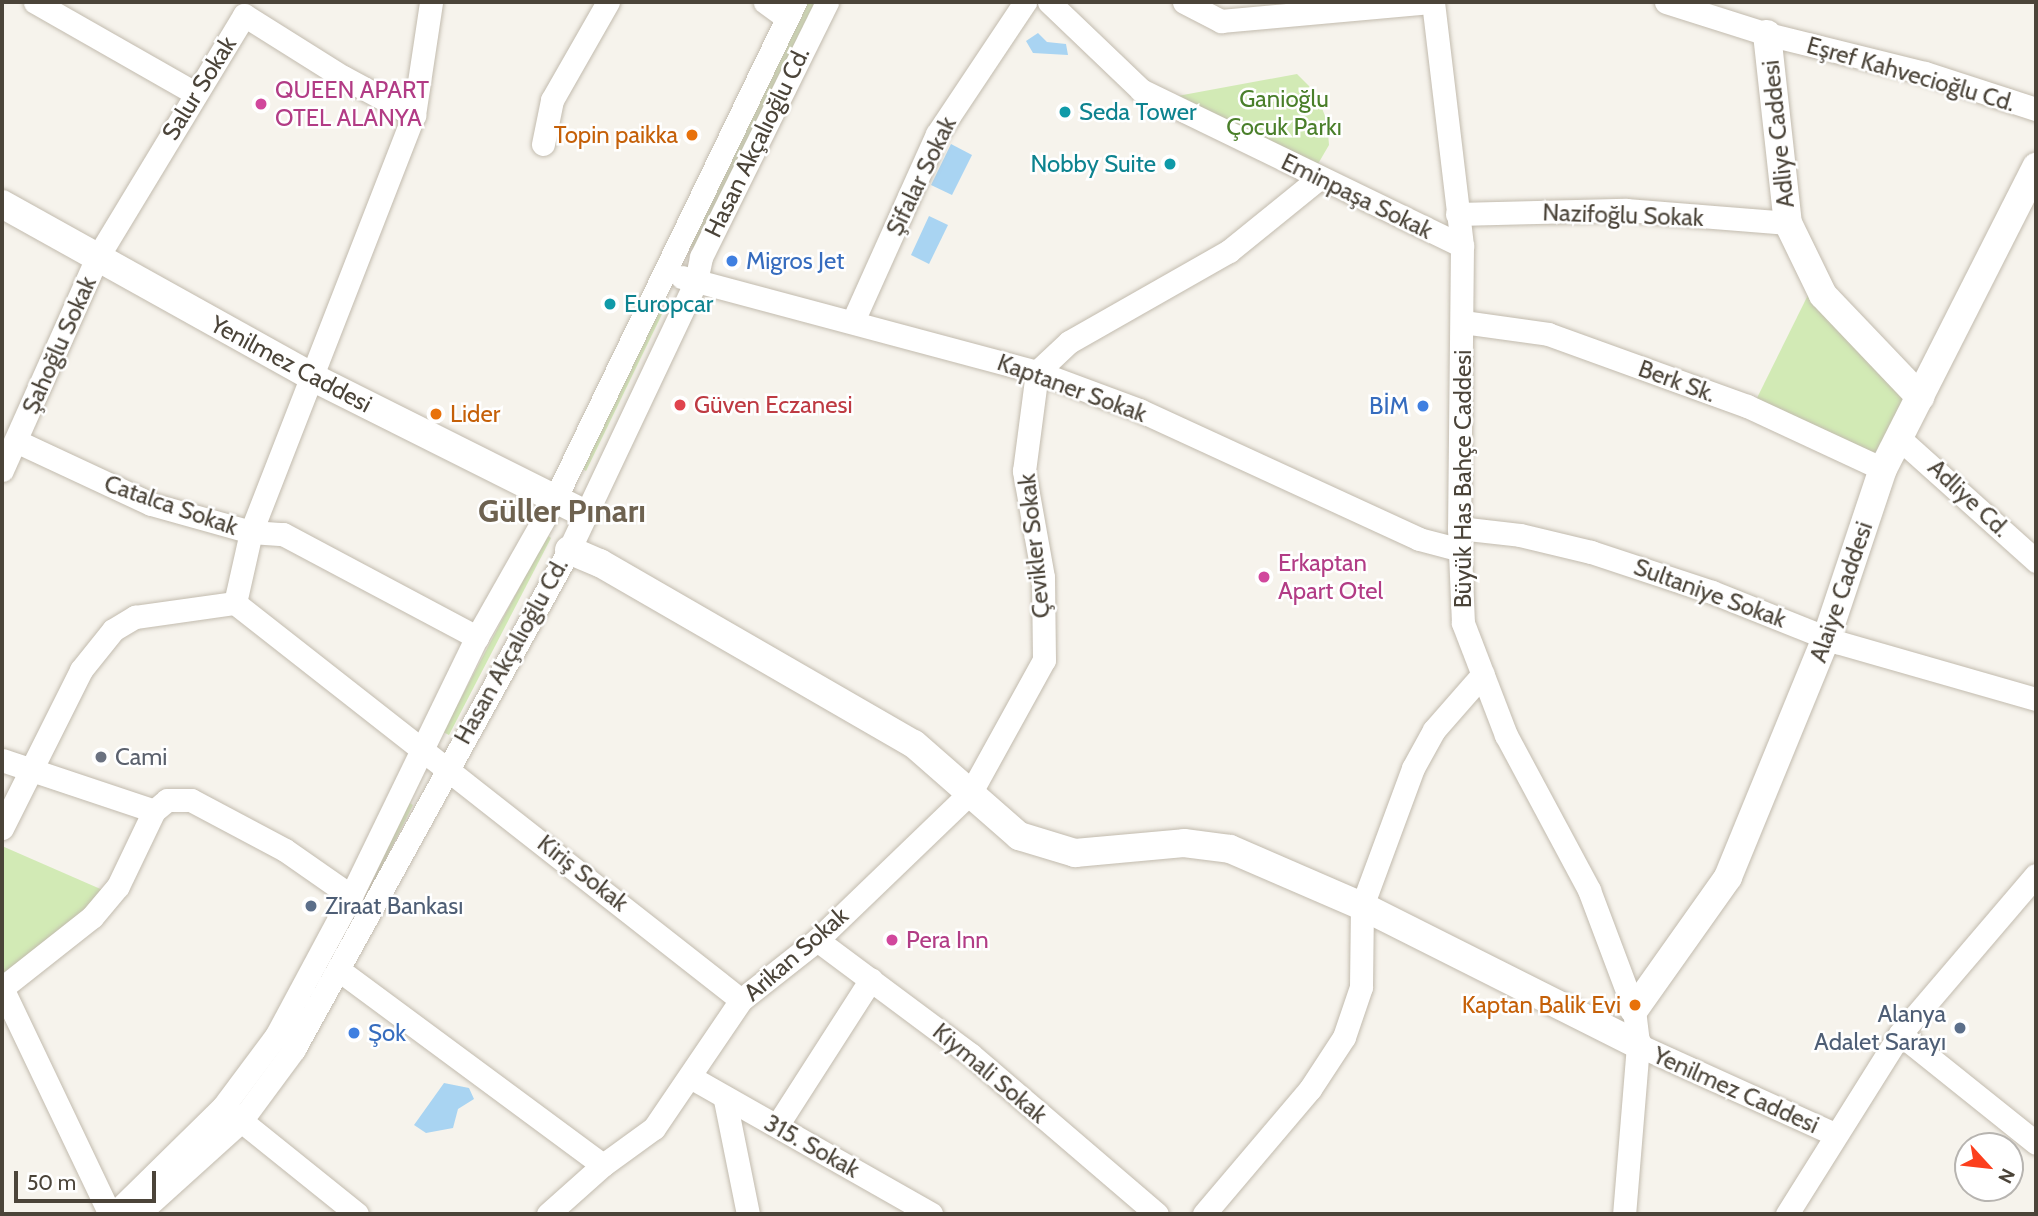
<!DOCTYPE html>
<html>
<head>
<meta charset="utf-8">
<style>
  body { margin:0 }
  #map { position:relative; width:2038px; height:1216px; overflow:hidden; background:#f6f3ec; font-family:Cabin,sans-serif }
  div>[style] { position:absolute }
  .green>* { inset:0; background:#d2eab5 }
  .water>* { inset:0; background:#a9d4f2 }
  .roads { filter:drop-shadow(0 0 2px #c2bbae) drop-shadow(0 0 2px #c2bbae) }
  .minor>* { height:23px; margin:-11.5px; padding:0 11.5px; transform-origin:11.5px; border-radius:11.5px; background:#fff }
  .tertiary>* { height:28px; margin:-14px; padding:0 14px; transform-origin:14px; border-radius:14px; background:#fff }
  .dots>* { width:19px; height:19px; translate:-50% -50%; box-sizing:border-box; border:4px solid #fff; border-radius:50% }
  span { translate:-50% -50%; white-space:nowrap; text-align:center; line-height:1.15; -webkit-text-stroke:5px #fff; paint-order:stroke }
  .street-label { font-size:24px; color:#4b4439 }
  .hotel-label { font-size:24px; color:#b23c85 }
  .left { translate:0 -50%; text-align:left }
  .park-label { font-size:24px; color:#4a7f2a }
  .culture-label { font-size:24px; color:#0d838f }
  .right { translate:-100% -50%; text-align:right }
  .food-label { font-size:24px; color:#c56008 }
  .shop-label { font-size:24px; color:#366cbe }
  .health-label { font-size:24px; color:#be3a42 }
  .worship-label { font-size:24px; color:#5b616d }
  .service-label { font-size:24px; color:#4e5e75 }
  .district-label { font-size:32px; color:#6e6250; font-weight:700 }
  .frame { position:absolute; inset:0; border:4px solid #4b4439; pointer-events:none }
  .north { position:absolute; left:1954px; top:1132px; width:70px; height:70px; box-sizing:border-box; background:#fff; border:2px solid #b7b4b0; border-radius:50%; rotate:117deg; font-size:19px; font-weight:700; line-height:28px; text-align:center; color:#4b4439 }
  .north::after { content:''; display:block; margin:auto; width:24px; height:32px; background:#fc3f1d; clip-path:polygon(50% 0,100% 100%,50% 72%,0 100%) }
  .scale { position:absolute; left:14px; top:1171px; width:142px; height:32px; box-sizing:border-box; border:4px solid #4b4439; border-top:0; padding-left:9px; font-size:21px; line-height:24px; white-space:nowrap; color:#4b4439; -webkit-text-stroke:5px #fff; paint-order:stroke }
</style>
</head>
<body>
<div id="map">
  <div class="green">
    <div style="clip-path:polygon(805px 2px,816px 2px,696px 249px,685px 244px)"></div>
    <div style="clip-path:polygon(1297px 74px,1316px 93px,1327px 121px,1329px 145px,1315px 169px,1172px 97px)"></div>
    <div style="clip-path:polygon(1808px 295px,1912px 398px,1879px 461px,1755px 402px)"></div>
    <div style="clip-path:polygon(658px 308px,664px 310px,586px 471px,581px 468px)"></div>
    <div style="clip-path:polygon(547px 535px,551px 538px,449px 735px,443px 732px)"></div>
    <div style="clip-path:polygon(408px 802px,413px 805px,325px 979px,281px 1040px)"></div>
    <div style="clip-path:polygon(2px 846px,105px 891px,2px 983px)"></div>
  </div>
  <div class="water">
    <div style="clip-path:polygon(1038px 33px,1047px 42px,1066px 44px,1068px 55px,1033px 53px,1026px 41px)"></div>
    <div style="clip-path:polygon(951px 144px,972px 155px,952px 195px,931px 185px)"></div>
    <div style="clip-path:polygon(929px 216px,948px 225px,929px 264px,911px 255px)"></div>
    <div style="clip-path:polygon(444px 1083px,469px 1088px,474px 1099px,458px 1109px,453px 1128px,426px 1133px,414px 1125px)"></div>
  </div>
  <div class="roads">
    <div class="minor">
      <div style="left:35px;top:2px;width:185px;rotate:29.7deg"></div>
      <div style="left:765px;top:2px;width:27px;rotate:36deg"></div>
      <div style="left:1049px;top:2px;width:127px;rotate:43.7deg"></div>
      <div style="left:1141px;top:90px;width:357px;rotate:25.9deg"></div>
      <div style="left:1184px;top:2px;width:42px;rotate:27.2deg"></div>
      <div style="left:1221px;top:21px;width:210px;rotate:-5.2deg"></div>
      <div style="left:1433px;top:2px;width:246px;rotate:83.2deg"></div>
      <div style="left:1462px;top:246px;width:282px;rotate:90.6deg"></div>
      <div style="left:1459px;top:528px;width:95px;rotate:87.6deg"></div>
      <div style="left:1463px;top:623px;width:120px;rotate:69deg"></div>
      <div style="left:1506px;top:735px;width:176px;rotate:61.8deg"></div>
      <div style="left:1589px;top:890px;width:128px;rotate:69.4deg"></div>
      <div style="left:1634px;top:1010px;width:35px;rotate:83deg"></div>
      <div style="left:1638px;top:1045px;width:170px;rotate:94.7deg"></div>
      <div style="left:1666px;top:2px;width:106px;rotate:17.6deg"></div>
      <div style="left:1767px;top:34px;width:163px;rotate:13.9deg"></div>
      <div style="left:1925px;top:73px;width:117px;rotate:18deg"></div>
      <div style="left:543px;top:144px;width:45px;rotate:-78.4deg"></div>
      <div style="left:552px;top:100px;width:113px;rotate:-60.3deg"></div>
      <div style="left:1457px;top:214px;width:169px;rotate:-1.4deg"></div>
      <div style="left:1626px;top:210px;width:163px;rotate:4.6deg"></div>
      <div style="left:682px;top:277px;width:367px;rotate:15deg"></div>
      <div style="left:1037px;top:372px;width:109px;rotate:20.4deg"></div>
      <div style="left:1139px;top:410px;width:308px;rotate:24.7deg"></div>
      <div style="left:1419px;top:539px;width:43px;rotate:14.7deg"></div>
      <div style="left:853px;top:321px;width:205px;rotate:-65.8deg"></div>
      <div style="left:937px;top:134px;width:159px;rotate:-56.3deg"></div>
      <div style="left:1463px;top:322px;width:86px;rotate:8deg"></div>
      <div style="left:1548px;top:334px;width:212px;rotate:19.9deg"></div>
      <div style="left:1747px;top:406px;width:150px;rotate:24.9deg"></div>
      <div style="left:1899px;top:438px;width:184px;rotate:41.9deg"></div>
      <div style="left:16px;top:441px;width:149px;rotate:25deg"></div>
      <div style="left:151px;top:504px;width:104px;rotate:15.6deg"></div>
      <div style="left:251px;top:532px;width:32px;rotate:4deg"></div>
      <div style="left:283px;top:534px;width:220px;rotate:28deg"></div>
      <div style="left:2px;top:470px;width:232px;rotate:-65.9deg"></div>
      <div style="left:97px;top:258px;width:284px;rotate:-58.8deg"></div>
      <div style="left:244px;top:15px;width:117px;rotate:32.1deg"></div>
      <div style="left:343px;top:77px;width:81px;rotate:28.2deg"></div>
      <div style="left:1459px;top:528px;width:61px;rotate:6.5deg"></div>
      <div style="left:1520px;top:535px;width:73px;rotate:13.5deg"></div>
      <div style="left:1591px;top:552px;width:127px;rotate:18.3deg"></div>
      <div style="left:1712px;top:592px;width:135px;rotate:21.8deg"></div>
      <div style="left:1837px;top:642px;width:207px;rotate:16deg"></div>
      <div style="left:235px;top:603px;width:73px;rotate:-77.3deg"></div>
      <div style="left:251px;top:532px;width:448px;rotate:-68.7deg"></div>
      <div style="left:414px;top:115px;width:114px;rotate:-81.4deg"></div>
      <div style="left:2px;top:760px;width:160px;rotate:18.5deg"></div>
      <div style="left:154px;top:811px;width:17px;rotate:-40deg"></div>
      <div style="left:167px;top:800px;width:24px"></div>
      <div style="left:191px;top:800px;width:106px;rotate:28deg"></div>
      <div style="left:285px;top:850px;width:80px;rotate:34.9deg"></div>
      <div style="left:2px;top:828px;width:177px;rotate:-63.4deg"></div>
      <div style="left:81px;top:670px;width:51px;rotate:-51.3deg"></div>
      <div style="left:113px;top:630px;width:26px;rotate:-31deg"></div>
      <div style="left:135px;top:617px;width:101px;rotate:-8deg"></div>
      <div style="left:235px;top:603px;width:643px;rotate:38.12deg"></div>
      <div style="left:817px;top:940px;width:191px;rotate:36.7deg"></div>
      <div style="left:970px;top:1054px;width:246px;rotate:40.6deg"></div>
      <div style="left:339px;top:970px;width:328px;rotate:36.5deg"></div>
      <div style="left:2px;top:988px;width:250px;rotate:64.5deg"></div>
      <div style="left:2px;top:988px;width:115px;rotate:-38.3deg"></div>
      <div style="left:92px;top:917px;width:40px;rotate:-50deg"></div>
      <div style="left:118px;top:886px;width:83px;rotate:-64.4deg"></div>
      <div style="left:1900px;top:1034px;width:174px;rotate:38.7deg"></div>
      <div style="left:1638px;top:1045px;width:215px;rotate:24.4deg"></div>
      <div style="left:692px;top:1078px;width:275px;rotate:29.6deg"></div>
      <div style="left:725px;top:1100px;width:116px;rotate:78.6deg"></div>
      <div style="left:229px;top:1111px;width:164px;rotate:38.8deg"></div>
      <div style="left:778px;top:1124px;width:172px;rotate:-57.3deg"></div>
      <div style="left:114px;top:1214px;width:153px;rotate:-44.5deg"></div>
      <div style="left:223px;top:1107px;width:89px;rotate:-53.3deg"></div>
      <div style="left:276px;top:1036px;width:159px;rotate:-61.8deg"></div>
      <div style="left:351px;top:896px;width:288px;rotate:-64.1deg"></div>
      <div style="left:477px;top:637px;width:159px;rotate:-60.5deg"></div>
      <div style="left:555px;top:499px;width:552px;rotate:-64.22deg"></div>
      <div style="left:138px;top:1214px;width:139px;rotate:-42.1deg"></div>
      <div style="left:241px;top:1121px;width:89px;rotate:-53.6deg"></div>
      <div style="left:294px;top:1049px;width:570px;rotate:-61.14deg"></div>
      <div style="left:569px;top:550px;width:297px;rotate:-64.7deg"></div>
      <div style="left:696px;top:281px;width:25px;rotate:-78deg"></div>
      <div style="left:701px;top:257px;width:284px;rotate:-63.7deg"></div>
      <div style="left:548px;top:1214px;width:74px;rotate:-41.7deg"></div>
      <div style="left:603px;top:1165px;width:63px;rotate:-36deg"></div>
      <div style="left:654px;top:1128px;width:155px;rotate:-55.8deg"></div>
      <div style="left:741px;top:1000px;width:97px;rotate:-38.3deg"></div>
      <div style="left:817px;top:940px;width:214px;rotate:-43.9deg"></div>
      <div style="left:971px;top:792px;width:151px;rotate:-61.1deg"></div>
      <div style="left:1044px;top:660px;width:83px;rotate:-90.7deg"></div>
      <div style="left:1043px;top:577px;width:108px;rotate:-100.2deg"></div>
      <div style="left:1024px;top:471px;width:100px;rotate:-82.5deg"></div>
      <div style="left:1037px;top:372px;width:44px;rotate:-43.2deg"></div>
      <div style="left:1069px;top:342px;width:184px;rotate:-29.6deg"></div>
      <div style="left:1229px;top:251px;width:114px;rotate:-39deg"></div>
      <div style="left:1204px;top:1214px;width:164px;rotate:-49.7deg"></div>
      <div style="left:1310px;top:1089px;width:62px;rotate:-56.8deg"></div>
      <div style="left:1344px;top:1037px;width:53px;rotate:-71.2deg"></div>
      <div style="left:1361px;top:987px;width:81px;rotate:-89.3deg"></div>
      <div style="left:1362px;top:906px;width:147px;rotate:-69.7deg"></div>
      <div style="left:1413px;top:768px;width:43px;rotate:-61.1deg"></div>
      <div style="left:1434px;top:730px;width:74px;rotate:-48.8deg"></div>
      <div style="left:1787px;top:1214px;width:213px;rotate:-57.9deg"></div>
      <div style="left:1900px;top:1034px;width:209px;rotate:-49.5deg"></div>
    </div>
    <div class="tertiary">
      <div style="left:1767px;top:34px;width:190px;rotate:83.7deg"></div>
      <div style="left:1788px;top:223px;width:80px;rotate:64.1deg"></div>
      <div style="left:1823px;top:295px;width:141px;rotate:46.4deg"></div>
      <div style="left:2px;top:204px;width:357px;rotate:29.1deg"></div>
      <div style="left:314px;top:378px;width:303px;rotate:26.6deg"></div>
      <div style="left:569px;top:550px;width:34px;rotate:23deg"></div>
      <div style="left:600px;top:563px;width:362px;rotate:30deg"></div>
      <div style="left:914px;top:744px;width:140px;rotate:41.2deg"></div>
      <div style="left:1019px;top:836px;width:59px;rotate:16.9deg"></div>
      <div style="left:1075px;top:853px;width:109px;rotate:-5.2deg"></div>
      <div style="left:1184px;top:843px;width:46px;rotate:7.4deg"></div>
      <div style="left:1230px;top:849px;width:144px;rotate:23.4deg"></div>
      <div style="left:1362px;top:906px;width:309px;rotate:26.7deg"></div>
      <div style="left:1634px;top:1010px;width:163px;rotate:-54.7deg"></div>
      <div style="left:1728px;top:877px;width:261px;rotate:-67.7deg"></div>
      <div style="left:1827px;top:636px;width:176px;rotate:-71.5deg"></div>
      <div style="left:1883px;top:469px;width:339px;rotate:-63.1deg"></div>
    </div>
  </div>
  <div class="dots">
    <div style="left:261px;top:104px;background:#d1479c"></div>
    <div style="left:1065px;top:112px;background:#0f9aa8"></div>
    <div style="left:692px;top:135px;background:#e8710a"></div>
    <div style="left:1170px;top:164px;background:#0f9aa8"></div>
    <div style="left:732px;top:261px;background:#3f7fe0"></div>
    <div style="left:610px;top:304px;background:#0f9aa8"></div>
    <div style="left:680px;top:405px;background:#e0444e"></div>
    <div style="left:1423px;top:406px;background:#3f7fe0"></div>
    <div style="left:436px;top:414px;background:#e8710a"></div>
    <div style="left:1264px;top:577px;background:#d1479c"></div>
    <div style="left:101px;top:757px;background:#6b7280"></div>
    <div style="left:311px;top:906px;background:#5c6f8a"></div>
    <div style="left:892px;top:940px;background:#d1479c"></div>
    <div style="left:1635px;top:1005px;background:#e8710a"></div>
    <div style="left:1960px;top:1028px;background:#5c6f8a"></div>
    <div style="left:354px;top:1033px;background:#3f7fe0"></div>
  </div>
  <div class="street-label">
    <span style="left:1911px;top:74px;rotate:16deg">Eşref Kahvecioğlu Cd.</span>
    <span style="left:199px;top:88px;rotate:-58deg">Salur Sokak</span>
    <span style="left:1778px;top:134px;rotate:-96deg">Adliye Caddesi</span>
    <span style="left:757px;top:142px;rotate:-64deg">Hasan Akçalıoğlu Cd.</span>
    <span style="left:921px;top:176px;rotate:-64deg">Şifalar Sokak</span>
    <span style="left:1357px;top:196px;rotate:26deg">Eminpaşa Sokak</span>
    <span style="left:1623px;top:215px;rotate:2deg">Nazifoğlu Sokak</span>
    <span style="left:59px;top:345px;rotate:-66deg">Şahoğlu Sokak</span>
    <span style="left:291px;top:364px;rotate:28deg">Yenilmez Caddesi</span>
    <span style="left:1677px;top:381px;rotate:20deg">Berk Sk.</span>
    <span style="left:1072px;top:388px;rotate:20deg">Kaptaner Sokak</span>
    <span style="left:1463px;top:479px;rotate:-90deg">Büyük Has Bahçe Caddesi</span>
    <span style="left:1969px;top:498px;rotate:43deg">Adliye Cd.</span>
    <span style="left:171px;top:505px;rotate:19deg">Catalca Sokak</span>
    <span style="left:1034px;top:546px;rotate:-96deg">Çevikler Sokak</span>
    <span style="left:1841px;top:592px;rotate:-71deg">Alaiye Caddesi</span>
    <span style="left:1710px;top:593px;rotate:20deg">Sultaniye Sokak</span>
    <span style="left:511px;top:651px;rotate:-61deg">Hasan Akçalıoğlu Cd.</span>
    <span style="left:583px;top:873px;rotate:38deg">Kiriş Sokak</span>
    <span style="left:796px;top:954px;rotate:-41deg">Arikan Sokak</span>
    <span style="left:990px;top:1073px;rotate:40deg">Kiymali Sokak</span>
    <span style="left:1736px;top:1090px;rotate:24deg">Yenilmez Caddesi</span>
    <span style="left:812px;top:1146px;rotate:29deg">315. Sokak</span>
  </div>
  <div class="hotel-label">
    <span class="left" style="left:275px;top:104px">QUEEN APART<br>OTEL ALANYA</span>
    <span class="left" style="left:1278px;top:577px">Erkaptan<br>Apart Otel</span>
    <span class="left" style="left:906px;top:940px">Pera Inn</span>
  </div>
  <div class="park-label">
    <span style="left:1284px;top:113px">Ganioğlu<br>Çocuk Parkı</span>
  </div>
  <div class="culture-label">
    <span class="left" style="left:1079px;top:112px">Seda Tower</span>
    <span class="right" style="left:1156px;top:164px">Nobby Suite</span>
    <span class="left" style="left:624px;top:304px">Europcar</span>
  </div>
  <div class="food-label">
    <span class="right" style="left:678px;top:135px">Topin paikka</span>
    <span class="left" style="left:450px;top:414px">Lider</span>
    <span class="right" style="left:1621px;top:1005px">Kaptan Balik Evi</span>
  </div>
  <div class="shop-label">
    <span class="left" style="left:746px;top:261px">Migros Jet</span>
    <span class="right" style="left:1409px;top:406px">BİM</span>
    <span class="left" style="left:368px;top:1033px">Şok</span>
  </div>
  <div class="health-label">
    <span class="left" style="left:694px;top:405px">Güven Eczanesi</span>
  </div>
  <div class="worship-label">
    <span class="left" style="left:115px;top:757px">Cami</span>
  </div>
  <div class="service-label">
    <span class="left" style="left:325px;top:906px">Ziraat Bankası</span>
    <span class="right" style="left:1946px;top:1028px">Alanya<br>Adalet Sarayı</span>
  </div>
  <div class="district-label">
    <span style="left:562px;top:511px">Güller Pınarı</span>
  </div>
  <div class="frame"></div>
  <div class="north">N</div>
  <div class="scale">50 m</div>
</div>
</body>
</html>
